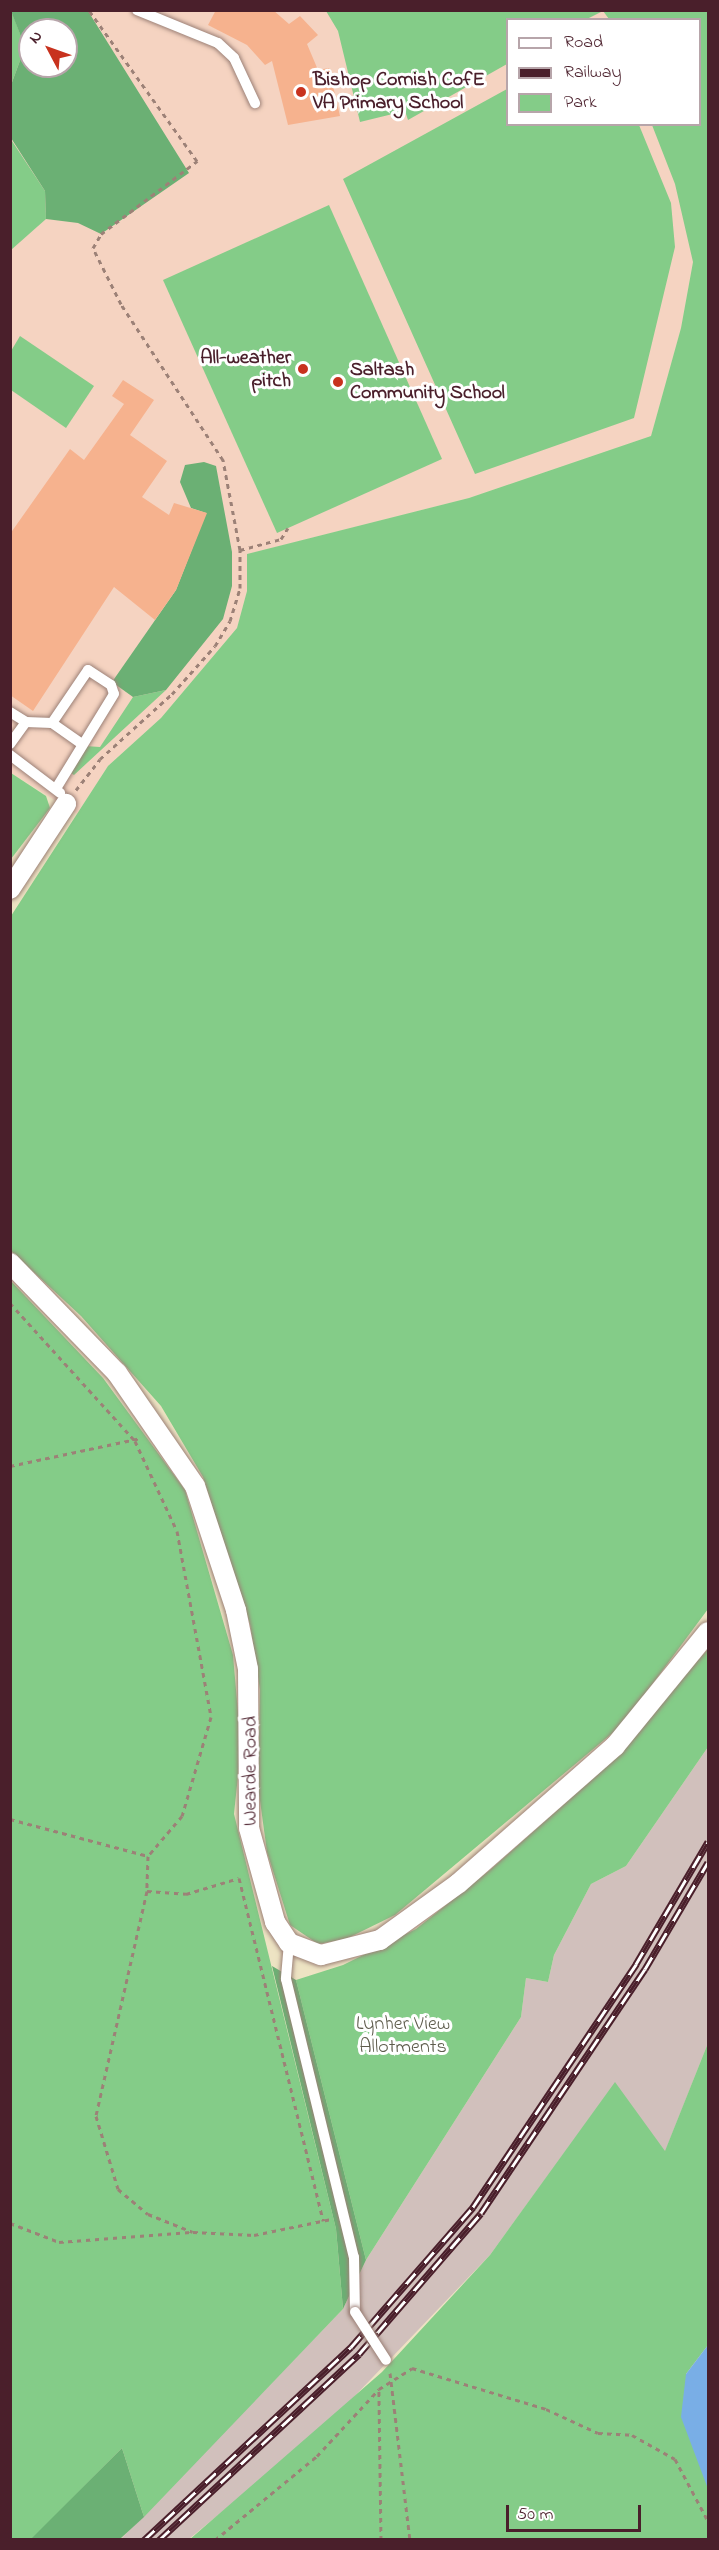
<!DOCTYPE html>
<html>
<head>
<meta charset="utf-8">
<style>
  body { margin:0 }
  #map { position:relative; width:719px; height:2550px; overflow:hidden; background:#ede3c3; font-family:"Indie Flower",sans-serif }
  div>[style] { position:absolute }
  .built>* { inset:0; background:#f5d3c1 }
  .industrial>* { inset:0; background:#d1c0bc }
  .green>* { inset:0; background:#84cc88 }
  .forest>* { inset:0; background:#6bb074 }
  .water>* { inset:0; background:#79aee6 }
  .building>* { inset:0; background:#f6b28e }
  .path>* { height:3px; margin-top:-1.5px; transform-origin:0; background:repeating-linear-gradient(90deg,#9c8177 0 4.5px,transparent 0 9px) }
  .roads { filter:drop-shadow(0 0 2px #9c8177) drop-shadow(0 0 2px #9c8177) }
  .service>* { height:10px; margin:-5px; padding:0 5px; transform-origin:5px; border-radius:5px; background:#fff }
  .minor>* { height:20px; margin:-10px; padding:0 10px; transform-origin:10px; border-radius:10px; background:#fff }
  .rail>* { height:7px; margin-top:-3.5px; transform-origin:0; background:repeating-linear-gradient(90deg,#fff 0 14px,#4a1f2b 0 28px); box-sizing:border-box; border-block:2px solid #4a1f2b }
  .bridges { filter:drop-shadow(0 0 2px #9c8177) drop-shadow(0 0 2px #9c8177) }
  .service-bridge>* { height:10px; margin:-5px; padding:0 5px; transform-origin:5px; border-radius:5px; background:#fff }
  .dots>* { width:16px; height:16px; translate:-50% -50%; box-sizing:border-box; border:3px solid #fff; border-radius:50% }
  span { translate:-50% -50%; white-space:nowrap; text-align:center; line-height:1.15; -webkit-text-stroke:6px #fff; paint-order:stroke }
  .poi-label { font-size:20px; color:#4a1f2b; font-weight:700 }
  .left { translate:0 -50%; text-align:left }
  .right { translate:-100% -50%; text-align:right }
  .street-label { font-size:20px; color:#4a1f2b }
  .park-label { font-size:20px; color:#5e5c4c }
  .frame { position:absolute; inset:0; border:12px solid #4a1f2b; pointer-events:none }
  .legend { position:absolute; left:506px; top:18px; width:195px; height:108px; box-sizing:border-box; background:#fff; border:2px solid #b7a5aa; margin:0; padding:8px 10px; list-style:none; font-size:18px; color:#4a1f2b }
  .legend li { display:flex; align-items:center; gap:12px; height:30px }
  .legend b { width:30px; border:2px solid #b7a5aa }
  .north { position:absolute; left:18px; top:18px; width:60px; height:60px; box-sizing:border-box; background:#fff; border:2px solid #b7a5aa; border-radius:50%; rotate:311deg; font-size:16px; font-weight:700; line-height:24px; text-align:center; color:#4a1f2b }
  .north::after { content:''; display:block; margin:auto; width:21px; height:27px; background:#c8321e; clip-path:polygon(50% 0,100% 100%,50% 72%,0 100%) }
  .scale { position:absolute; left:506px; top:2505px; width:135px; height:27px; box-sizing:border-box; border:3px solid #4a1f2b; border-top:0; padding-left:8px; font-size:18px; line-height:21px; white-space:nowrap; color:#4a1f2b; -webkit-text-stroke:4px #fff; paint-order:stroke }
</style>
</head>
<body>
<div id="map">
  <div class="built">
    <div style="clip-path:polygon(evenodd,10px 11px,708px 11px,708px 258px,693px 262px,681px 328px,651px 436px,469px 498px,248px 554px,247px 591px,237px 628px,161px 718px,108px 766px,77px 814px,11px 773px,10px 11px,508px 20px,700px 20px,700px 124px,508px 124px,508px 20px,10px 11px,30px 30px,66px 30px,66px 66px,30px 66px,30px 30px)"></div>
  </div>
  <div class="industrial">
    <div style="clip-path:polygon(708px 1747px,708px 2043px,665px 2152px,615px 2083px,490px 2255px,325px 2427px,189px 2539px,120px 2540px,343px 2309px,366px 2260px,521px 2017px,526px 1978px,548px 1982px,554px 1955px,591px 1884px,626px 1866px)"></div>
  </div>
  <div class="green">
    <div style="clip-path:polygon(11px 10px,25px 47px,11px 85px,10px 11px)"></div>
    <div style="clip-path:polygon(326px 11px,708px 11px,708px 1609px,622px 1725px,395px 1915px,346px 1939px,318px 1944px,290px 1925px,267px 1852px,258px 1786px,260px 1690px,250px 1624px,203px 1477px,161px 1406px,81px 1316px,11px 1251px,11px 916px,108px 766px,161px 718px,237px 628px,247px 591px,247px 554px,469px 498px,651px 436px,681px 328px,693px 262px,675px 184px,652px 125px,700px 124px,700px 20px,609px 19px,603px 11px,587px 19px,508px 20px,507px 64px,408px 120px,405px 111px,360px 122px,338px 31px)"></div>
    <div style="clip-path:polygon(507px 89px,508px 124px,639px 125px,671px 203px,675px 247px,634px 418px,475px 474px,343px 179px)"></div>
    <div style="clip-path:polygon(10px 138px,45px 191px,46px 219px,11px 250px)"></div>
    <div style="clip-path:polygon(329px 205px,442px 459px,277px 533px,163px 280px)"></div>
    <div style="clip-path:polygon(20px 336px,94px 386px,66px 428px,11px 390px,11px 351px)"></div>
    <div style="clip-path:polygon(166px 690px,74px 775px,68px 771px,85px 746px,100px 747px,133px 697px)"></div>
    <div style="clip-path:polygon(11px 773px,46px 796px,50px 808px,11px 859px)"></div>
    <div style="clip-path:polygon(10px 1280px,103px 1378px,185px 1490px,233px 1655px,241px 1747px,234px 1814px,336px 2229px,343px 2309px,144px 2517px,122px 2448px,31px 2540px,10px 2539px)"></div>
    <div style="clip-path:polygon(708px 1649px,708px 1747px,626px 1866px,591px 1884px,554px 1955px,548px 1982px,526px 1978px,521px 2017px,366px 2260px,296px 1980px,343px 1965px,416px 1929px,490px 1870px,597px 1775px)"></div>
    <div style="clip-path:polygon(708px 2043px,708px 2345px,686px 2374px,708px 2390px,708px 2539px,189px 2540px,382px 2372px,490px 2255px,615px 2082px,665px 2151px)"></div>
  </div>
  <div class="forest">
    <div style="clip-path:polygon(evenodd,11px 11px,88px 11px,189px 173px,101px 234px,78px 223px,46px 219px,45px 191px,11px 138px,11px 85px,25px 47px,11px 11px,30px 30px,66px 30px,66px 66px,30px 66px,30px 30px)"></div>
    <div style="clip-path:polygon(204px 462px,216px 466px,232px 552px,232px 586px,223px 619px,166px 690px,133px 697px,112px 682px,176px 590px,206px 513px,191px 508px,180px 482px,185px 465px)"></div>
    <div style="clip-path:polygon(272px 1966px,296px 1980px,366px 2260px,343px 2309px,336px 2229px)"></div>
    <div style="clip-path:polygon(122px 2448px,144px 2517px,120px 2539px,31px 2539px)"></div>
  </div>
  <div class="water">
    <div style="clip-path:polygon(708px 2345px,708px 2489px,681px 2417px,686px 2374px)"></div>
  </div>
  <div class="building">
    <div style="clip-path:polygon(216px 10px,273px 10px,289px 24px,300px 16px,318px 35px,307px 44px,318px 70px,329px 68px,340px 116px,288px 125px,272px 61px,265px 65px,247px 45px,208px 25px)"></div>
    <div style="clip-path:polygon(123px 380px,154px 400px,130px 435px,167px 461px,142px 497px,169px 515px,174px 503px,207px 513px,176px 590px,155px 620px,114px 587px,33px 711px,10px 695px,10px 534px,70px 449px,84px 460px,124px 404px,112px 396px)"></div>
  </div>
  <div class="path">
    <div style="left:240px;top:550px;width:42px;rotate:-15deg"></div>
    <div style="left:281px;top:539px;width:13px;rotate:-58deg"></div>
    <div style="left:76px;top:790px;width:39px;rotate:-52deg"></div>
    <div style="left:100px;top:759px;width:97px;rotate:-42.1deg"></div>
    <div style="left:172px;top:694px;width:64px;rotate:-48.1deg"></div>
    <div style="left:215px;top:646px;width:29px;rotate:-59deg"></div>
    <div style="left:230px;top:621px;width:34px;rotate:-73deg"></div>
    <div style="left:240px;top:588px;width:38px;rotate:-90deg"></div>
    <div style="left:240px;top:550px;width:92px;rotate:-100.7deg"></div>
    <div style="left:223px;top:460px;width:186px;rotate:-123.2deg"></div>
    <div style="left:121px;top:304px;width:63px;rotate:-116.6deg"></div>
    <div style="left:93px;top:248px;width:16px;rotate:-60deg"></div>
    <div style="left:101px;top:234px;width:121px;rotate:-37.2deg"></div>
    <div style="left:197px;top:161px;width:186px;rotate:-125.6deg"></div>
    <div style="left:10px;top:1303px;width:186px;rotate:47.8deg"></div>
    <div style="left:135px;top:1441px;width:99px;rotate:65deg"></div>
    <div style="left:177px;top:1531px;width:189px;rotate:79.6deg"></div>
    <div style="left:211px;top:1717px;width:103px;rotate:106.3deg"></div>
    <div style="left:182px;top:1816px;width:52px;rotate:130.4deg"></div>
    <div style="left:148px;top:1856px;width:35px;rotate:92deg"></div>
    <div style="left:147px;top:1891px;width:231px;rotate:102.8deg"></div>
    <div style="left:96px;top:2116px;width:76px;rotate:73.2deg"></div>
    <div style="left:118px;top:2189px;width:39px;rotate:40deg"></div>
    <div style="left:148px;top:2214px;width:48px;rotate:21.8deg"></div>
    <div style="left:193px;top:2232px;width:61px;rotate:2.8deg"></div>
    <div style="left:254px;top:2235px;width:79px;rotate:-11.7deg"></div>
    <div style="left:10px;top:1466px;width:134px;rotate:-12.1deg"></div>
    <div style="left:10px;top:1819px;width:143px;rotate:15deg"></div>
    <div style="left:147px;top:1891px;width:39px;rotate:4deg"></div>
    <div style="left:186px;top:1894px;width:55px;rotate:-16.8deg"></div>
    <div style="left:239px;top:1878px;width:353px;rotate:76.2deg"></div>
    <div style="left:10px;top:2223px;width:53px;rotate:21.2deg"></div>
    <div style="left:59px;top:2242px;width:132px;rotate:-4.3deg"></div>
    <div style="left:390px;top:2373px;width:168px;rotate:83.2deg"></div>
    <div style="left:215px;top:2540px;width:132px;rotate:-39.5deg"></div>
    <div style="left:317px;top:2456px;width:91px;rotate:-47.2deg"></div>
    <div style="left:381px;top:2540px;width:151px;rotate:-90.8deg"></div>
    <div style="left:379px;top:2389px;width:39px;rotate:-32deg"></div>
    <div style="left:412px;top:2368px;width:140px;rotate:17deg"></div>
    <div style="left:546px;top:2409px;width:57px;rotate:24.8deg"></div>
    <div style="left:598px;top:2433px;width:34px;rotate:3deg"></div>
    <div style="left:632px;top:2435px;width:49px;rotate:29.2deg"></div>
    <div style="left:675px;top:2459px;width:70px;rotate:62deg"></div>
  </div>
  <div class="roads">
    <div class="service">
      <div style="left:137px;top:10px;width:87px;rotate:22.2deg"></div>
      <div style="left:218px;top:43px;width:22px;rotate:43deg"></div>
      <div style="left:234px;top:58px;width:50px;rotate:65deg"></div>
      <div style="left:10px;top:712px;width:19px;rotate:32deg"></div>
      <div style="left:26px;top:722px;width:26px;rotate:2deg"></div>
      <div style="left:52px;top:723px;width:35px;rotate:35deg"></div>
      <div style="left:52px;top:723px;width:64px;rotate:-55.8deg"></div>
      <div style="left:88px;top:670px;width:27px;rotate:33deg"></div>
      <div style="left:111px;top:685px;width:9px;rotate:72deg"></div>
      <div style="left:114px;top:694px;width:109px;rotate:121.5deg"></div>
      <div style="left:10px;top:744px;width:27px;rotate:-54deg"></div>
      <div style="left:10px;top:755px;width:63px;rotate:37.2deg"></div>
      <div style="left:289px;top:1943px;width:36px;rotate:95deg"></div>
      <div style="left:286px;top:1979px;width:286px;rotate:76.3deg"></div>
      <div style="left:354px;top:2257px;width:55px;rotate:89deg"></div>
    </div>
    <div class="minor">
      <div style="left:10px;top:889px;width:102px;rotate:-56.6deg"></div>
      <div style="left:10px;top:1263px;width:153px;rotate:45.8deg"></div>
      <div style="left:117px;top:1373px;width:137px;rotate:55.4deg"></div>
      <div style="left:195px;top:1486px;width:131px;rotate:71.7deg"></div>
      <div style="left:236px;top:1610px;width:60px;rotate:78.5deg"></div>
      <div style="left:248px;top:1669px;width:159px;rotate:89.6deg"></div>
      <div style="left:249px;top:1828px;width:98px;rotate:74.5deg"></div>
      <div style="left:275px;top:1922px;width:25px;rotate:56deg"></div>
      <div style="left:289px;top:1943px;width:34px;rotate:21deg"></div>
      <div style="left:321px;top:1955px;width:61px;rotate:-14.3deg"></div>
      <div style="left:380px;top:1940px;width:97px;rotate:-35.8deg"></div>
      <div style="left:459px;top:1883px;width:208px;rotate:-41.3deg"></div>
      <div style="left:615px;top:1746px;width:147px;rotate:-50.8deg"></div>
    </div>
  </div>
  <div class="rail">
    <div style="left:144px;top:2540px;width:283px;rotate:-43deg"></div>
    <div style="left:351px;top:2347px;width:186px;rotate:-48.9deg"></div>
    <div style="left:473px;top:2207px;width:293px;rotate:-56.1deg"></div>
    <div style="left:636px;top:1964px;width:142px;rotate:-59.5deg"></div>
    <div style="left:159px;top:2540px;width:273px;rotate:-42.9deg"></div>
    <div style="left:359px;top:2354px;width:186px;rotate:-49.1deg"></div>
    <div style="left:481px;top:2213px;width:294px;rotate:-56.1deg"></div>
    <div style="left:645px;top:1969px;width:124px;rotate:-59.5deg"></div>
  </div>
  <div class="bridges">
    <div class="service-bridge">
      <div style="left:355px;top:2312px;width:57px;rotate:57.1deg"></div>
    </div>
  </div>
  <div class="dots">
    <div style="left:301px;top:92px;background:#c8321e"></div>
    <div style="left:303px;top:369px;background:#c8321e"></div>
    <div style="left:338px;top:382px;background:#c8321e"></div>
  </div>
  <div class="poi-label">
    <span class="left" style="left:313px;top:92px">Bishop Cornish CofE<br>VA Primary School</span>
    <span class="right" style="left:291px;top:370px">All-weather<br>pitch</span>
    <span class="left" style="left:350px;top:382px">Saltash<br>Community School</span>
  </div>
  <div class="street-label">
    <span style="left:251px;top:1771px;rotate:-90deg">Wearde Road</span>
  </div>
  <div class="park-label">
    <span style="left:403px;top:2036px">Lynher View<br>Allotments</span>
  </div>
  <div class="frame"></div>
  <ul class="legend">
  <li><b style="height:8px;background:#fff"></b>Road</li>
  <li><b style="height:8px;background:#4a1f2b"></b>Railway</li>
  <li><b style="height:16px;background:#84cc88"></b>Park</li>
  </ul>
  <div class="north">N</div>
  <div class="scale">50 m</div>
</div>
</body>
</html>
